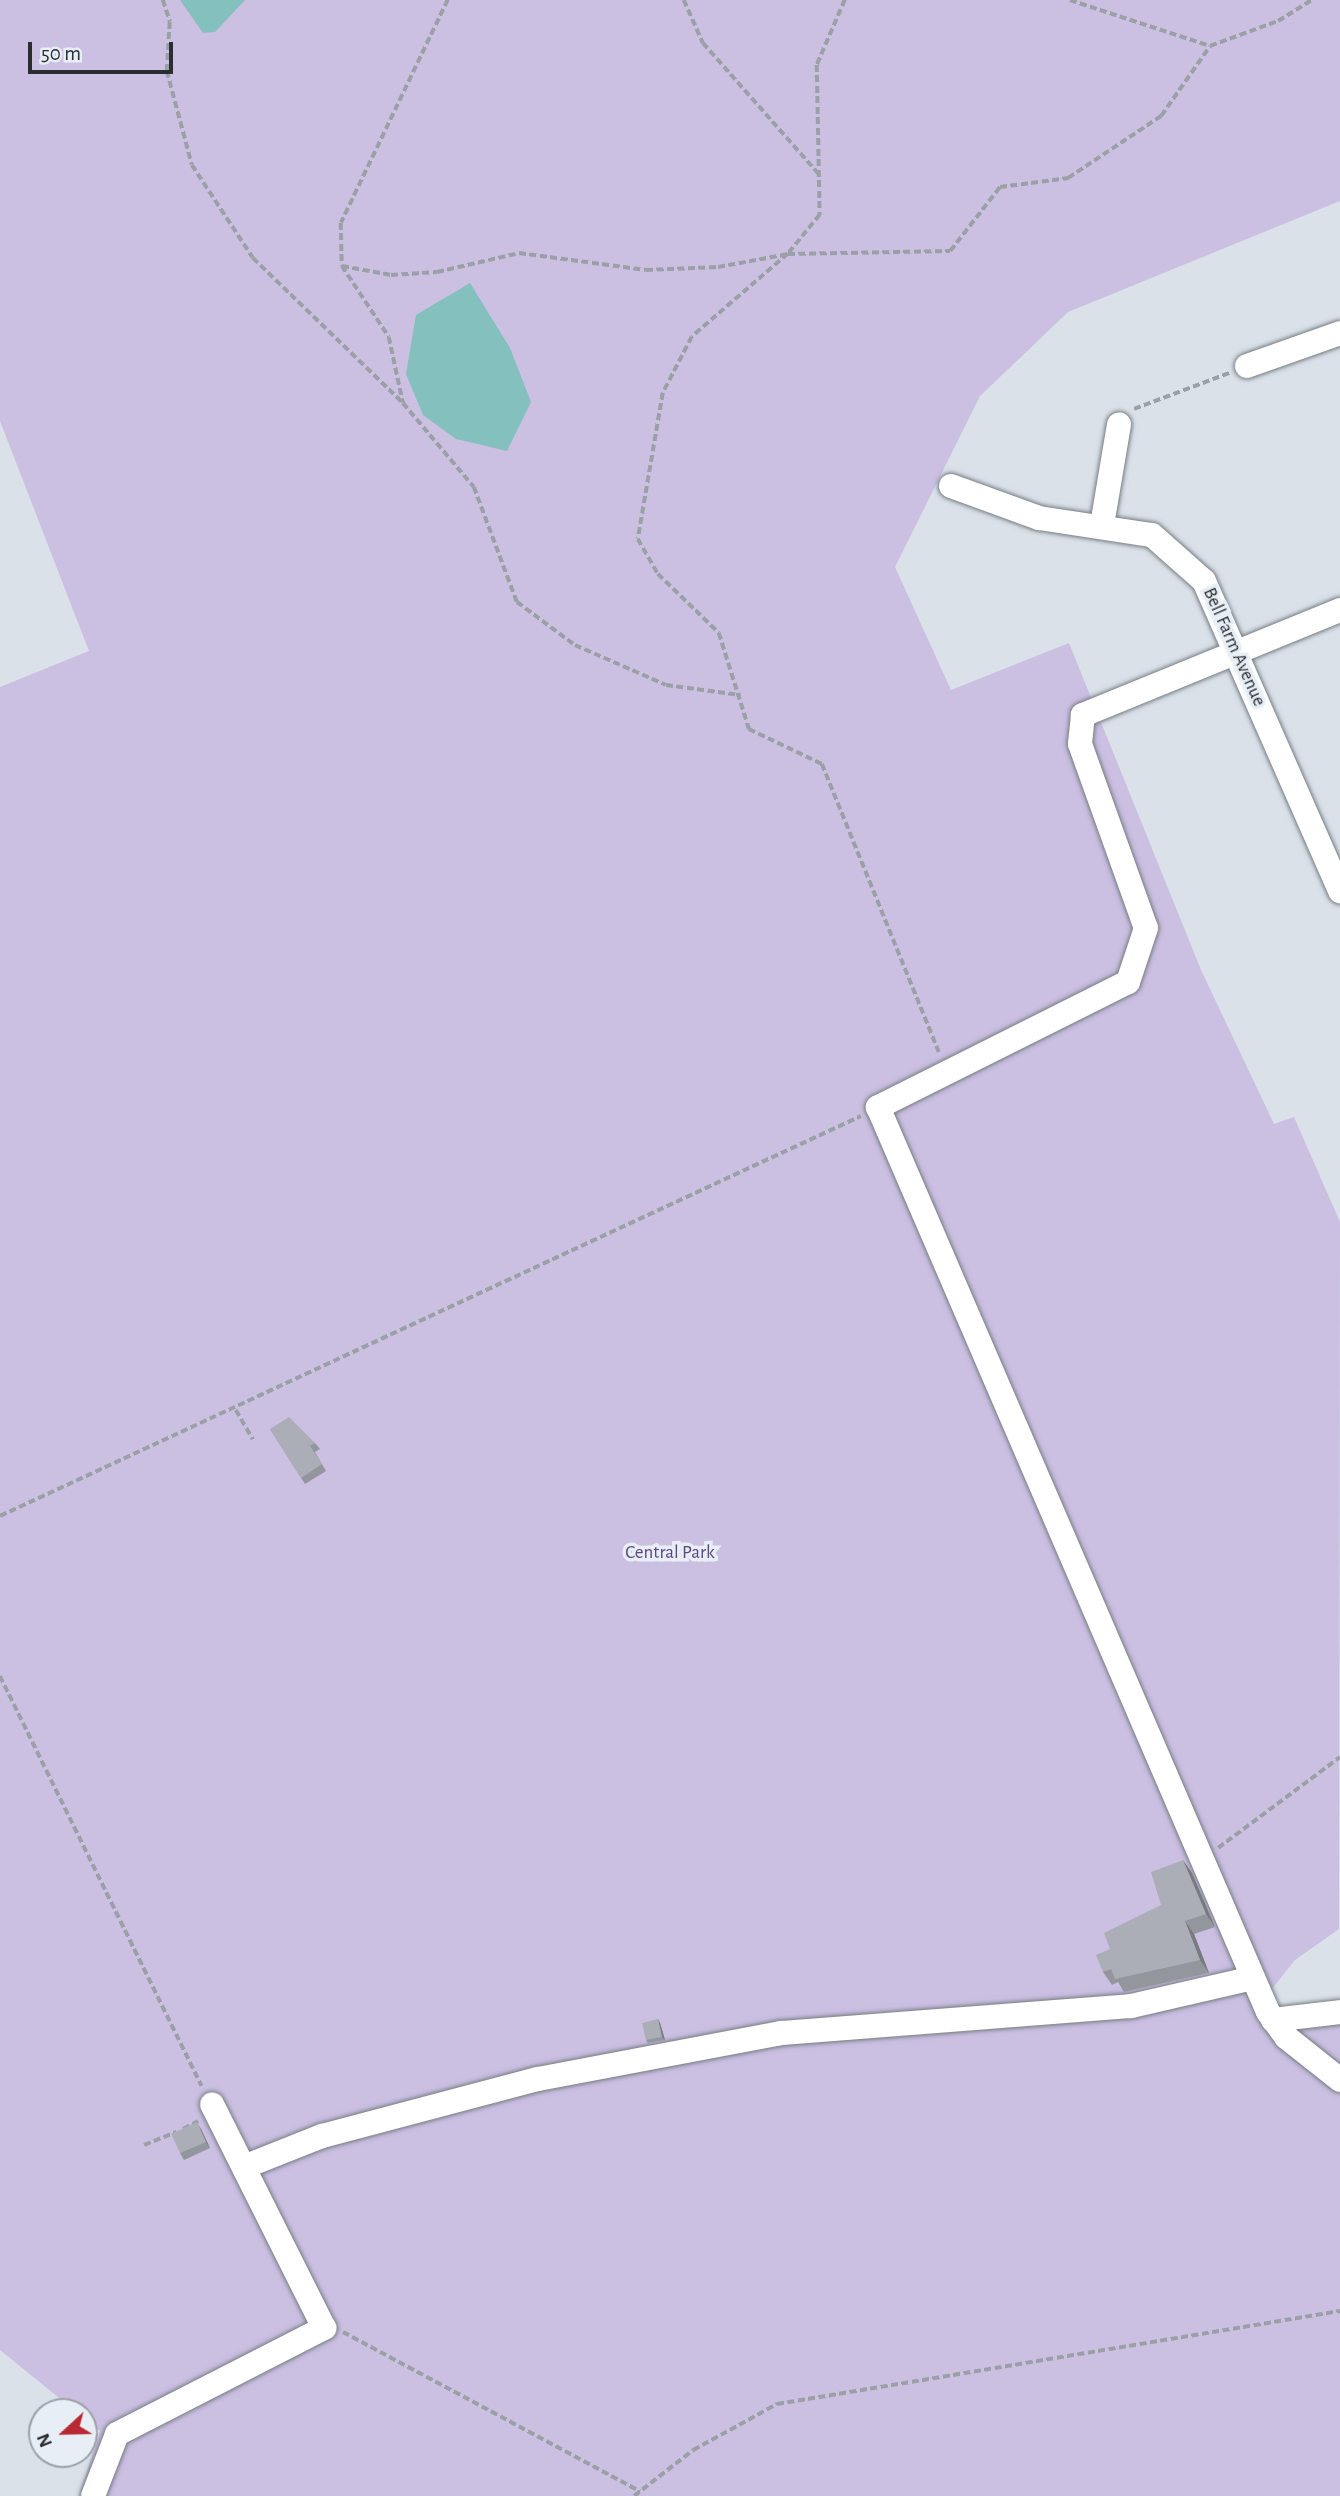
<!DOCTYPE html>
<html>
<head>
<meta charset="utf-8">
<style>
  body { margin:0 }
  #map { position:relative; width:1340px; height:2496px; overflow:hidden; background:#dae1e9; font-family:"Alegreya Sans",sans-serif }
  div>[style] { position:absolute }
  .green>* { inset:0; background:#cbbfe2 }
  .water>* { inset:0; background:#83c0be }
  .path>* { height:3.5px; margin-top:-1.75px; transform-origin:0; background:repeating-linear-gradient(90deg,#9ba0a7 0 7px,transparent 0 10.5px) }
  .roads { filter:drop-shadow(0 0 2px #767d83) drop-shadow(0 0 2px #767d83) }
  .minor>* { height:24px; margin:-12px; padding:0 12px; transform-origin:12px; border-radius:12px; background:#fff }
  .wall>* { inset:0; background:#94969d }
  .shaded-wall>* { inset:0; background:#787a80 }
  .building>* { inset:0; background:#acaeb7 }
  span { translate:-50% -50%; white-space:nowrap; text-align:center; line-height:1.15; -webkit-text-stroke:7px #e7eef6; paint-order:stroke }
  .street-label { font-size:19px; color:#2b2d30 }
  .park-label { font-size:19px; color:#5d467d }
  .north { position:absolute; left:28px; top:2398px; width:70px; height:70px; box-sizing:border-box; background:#e7eef6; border:2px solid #9ca1a7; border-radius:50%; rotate:248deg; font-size:19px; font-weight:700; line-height:28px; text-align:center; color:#2b2d30 }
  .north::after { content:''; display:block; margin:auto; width:24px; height:32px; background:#b92932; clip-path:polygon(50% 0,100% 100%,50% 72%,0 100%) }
  .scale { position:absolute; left:28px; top:42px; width:145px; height:32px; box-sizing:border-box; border:4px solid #2b2d30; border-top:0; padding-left:9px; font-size:21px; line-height:24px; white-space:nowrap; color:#2b2d30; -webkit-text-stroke:5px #e7eef6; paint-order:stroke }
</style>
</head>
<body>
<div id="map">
  <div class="green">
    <div style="clip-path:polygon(0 0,1340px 0,1340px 201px,1068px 312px,980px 396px,895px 567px,951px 690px,1069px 643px,1201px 970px,1274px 1124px,1294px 1117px,1340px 1222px,1339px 1929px,1295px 1960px,1263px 2000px,1287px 2028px,1340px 2024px,1340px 2496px,79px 2496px,100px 2431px,0 2350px,0 687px,89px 651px,0 421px)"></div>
  </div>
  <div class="water">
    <div style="clip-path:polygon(180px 0,245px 0,215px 32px,203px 33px)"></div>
    <div style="clip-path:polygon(470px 283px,510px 348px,531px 402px,507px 451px,456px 439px,423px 415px,406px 374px,416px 315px)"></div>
  </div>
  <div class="path">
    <div style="left:163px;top:0;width:23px;rotate:72deg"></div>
    <div style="left:170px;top:22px;width:49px;rotate:93.5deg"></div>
    <div style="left:167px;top:71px;width:97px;rotate:75.1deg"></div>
    <div style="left:192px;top:165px;width:111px;rotate:56.7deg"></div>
    <div style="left:253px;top:258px;width:207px;rotate:44deg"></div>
    <div style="left:448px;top:0;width:247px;rotate:115.6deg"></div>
    <div style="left:341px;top:223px;width:43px;rotate:88.7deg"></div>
    <div style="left:342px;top:266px;width:85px;rotate:56.5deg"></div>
    <div style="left:389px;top:337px;width:67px;rotate:78deg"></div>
    <div style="left:403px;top:403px;width:110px;rotate:49.8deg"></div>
    <div style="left:474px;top:487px;width:123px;rotate:69.5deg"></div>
    <div style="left:517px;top:602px;width:72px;rotate:36.6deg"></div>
    <div style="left:575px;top:645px;width:99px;rotate:23.7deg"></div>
    <div style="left:666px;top:685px;width:75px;rotate:7.7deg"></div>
    <div style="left:684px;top:0;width:47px;rotate:66.2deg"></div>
    <div style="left:703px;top:43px;width:175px;rotate:48.5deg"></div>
    <div style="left:845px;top:0;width:71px;rotate:113.3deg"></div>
    <div style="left:817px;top:65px;width:150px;rotate:88.9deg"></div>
    <div style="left:820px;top:215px;width:50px;rotate:129.4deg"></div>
    <div style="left:788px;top:254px;width:127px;rotate:139.2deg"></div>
    <div style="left:692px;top:337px;width:63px;rotate:117.4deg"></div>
    <div style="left:663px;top:393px;width:148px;rotate:99.7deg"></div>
    <div style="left:638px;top:539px;width:40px;rotate:60.3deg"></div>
    <div style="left:658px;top:574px;width:85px;rotate:44deg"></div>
    <div style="left:719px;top:633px;width:101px;rotate:72.6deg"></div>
    <div style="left:749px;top:729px;width:81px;rotate:25.6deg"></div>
    <div style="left:822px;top:764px;width:311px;rotate:67.9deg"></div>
    <div style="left:1070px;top:0;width:147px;rotate:18.2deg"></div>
    <div style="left:342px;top:266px;width:50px;rotate:10.4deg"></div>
    <div style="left:391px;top:275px;width:46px;rotate:-3.7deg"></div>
    <div style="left:437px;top:272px;width:84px;rotate:-13deg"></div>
    <div style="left:519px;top:253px;width:128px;rotate:7.6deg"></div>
    <div style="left:646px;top:270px;width:72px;rotate:-2.4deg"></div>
    <div style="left:718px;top:267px;width:71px;rotate:-10.5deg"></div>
    <div style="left:788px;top:254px;width:162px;rotate:-1.1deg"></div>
    <div style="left:950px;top:251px;width:81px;rotate:-52deg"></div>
    <div style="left:1000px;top:187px;width:69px;rotate:-7.5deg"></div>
    <div style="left:1068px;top:178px;width:112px;rotate:-33.7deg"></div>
    <div style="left:1161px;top:116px;width:85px;rotate:-55deg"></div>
    <div style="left:1210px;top:46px;width:72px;rotate:-20.2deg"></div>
    <div style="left:1278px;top:21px;width:40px;rotate:-32deg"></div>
    <div style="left:1134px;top:409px;width:102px;rotate:-20.8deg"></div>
    <div style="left:236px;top:1410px;width:34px;rotate:60deg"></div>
    <div style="left:0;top:1516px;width:949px;rotate:-24.92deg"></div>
    <div style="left:0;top:1676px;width:457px;rotate:63.8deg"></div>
    <div style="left:1218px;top:1848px;width:152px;rotate:-36.7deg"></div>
    <div style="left:183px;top:2129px;width:17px;rotate:-28deg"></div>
    <div style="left:144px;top:2145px;width:35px;rotate:-22deg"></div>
    <div style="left:343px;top:2332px;width:337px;rotate:28.2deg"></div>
    <div style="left:634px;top:2496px;width:75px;rotate:-37.9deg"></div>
    <div style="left:693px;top:2450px;width:96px;rotate:-28.7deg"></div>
    <div style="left:777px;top:2404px;width:571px;rotate:-9.38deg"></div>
  </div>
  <div class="roads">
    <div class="minor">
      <div style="left:1247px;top:366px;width:99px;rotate:-19.5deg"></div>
      <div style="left:951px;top:486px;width:94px;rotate:20deg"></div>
      <div style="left:1039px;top:518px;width:114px;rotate:8.6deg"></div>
      <div style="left:1152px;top:535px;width:69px;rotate:41.5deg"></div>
      <div style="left:1204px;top:581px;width:339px;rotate:66.3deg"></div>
      <div style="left:1102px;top:525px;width:102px;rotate:-80.4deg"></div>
      <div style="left:1340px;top:610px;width:278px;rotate:157.8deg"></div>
      <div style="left:1083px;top:715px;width:29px;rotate:96deg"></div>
      <div style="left:1080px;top:744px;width:195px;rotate:70.3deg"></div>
      <div style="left:1146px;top:928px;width:57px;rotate:108.4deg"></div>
      <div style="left:1128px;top:982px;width:280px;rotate:153.4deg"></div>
      <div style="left:878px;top:1107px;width:985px;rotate:66.69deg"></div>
      <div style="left:1268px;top:2012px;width:31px;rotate:54deg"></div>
      <div style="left:1286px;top:2037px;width:69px;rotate:38.5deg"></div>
      <div style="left:1273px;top:2020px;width:67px;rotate:-6.8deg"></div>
      <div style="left:244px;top:2167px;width:84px;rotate:-21.7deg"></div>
      <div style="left:322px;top:2136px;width:223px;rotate:-14.8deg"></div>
      <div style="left:538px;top:2079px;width:247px;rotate:-10.7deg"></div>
      <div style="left:781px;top:2033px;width:351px;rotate:-4.4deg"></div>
      <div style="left:1131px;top:2006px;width:125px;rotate:-12.9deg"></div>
      <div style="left:93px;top:2496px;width:66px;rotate:-68.8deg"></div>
      <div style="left:117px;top:2434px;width:233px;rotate:-27.1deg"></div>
      <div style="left:324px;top:2328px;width:250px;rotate:-116.6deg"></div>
    </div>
  </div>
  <div class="wall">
    <div style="clip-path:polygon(270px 1429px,315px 1443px,320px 1449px,315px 1452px,326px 1471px,305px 1484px)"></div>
    <div style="clip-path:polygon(1183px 1860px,1192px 1873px,1215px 1927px,1194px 1934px,1209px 1973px,1124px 1992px,1118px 1982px,1112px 1985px,1103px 1972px,1110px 1949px,1161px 1905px)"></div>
    <div style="clip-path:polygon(658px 2019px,660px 2023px,665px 2040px,648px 2043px,646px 2040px)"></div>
    <div style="clip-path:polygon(201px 2129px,210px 2148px,184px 2160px,180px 2153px)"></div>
  </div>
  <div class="shaded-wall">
    <div style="clip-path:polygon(1183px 1860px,1192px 1873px,1215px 1927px,1206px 1914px)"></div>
    <div style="clip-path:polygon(1185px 1921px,1194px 1934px,1209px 1973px,1200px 1960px)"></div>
    <div style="clip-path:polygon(658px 2019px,660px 2023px,665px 2040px,662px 2037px)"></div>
    <div style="clip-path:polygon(197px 2122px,201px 2129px,210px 2148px,206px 2142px)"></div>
  </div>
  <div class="building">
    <div style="clip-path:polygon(289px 1417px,315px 1443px,310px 1446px,322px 1464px,301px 1478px,270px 1429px)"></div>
    <div style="clip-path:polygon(1183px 1860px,1206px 1914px,1185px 1921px,1200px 1960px,1115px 1979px,1111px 1969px,1103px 1972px,1096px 1955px,1110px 1949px,1104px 1933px,1161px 1905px,1151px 1872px)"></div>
    <div style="clip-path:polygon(658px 2019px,662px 2037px,646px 2040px,642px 2023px)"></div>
    <div style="clip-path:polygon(197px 2122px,206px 2142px,180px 2153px,171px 2134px)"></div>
  </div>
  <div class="street-label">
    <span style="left:1234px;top:647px;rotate:66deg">Bell Farm Avenue</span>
  </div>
  <div class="park-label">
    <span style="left:670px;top:1553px">Central Park</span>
  </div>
  <div class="north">N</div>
  <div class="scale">50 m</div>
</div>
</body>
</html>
